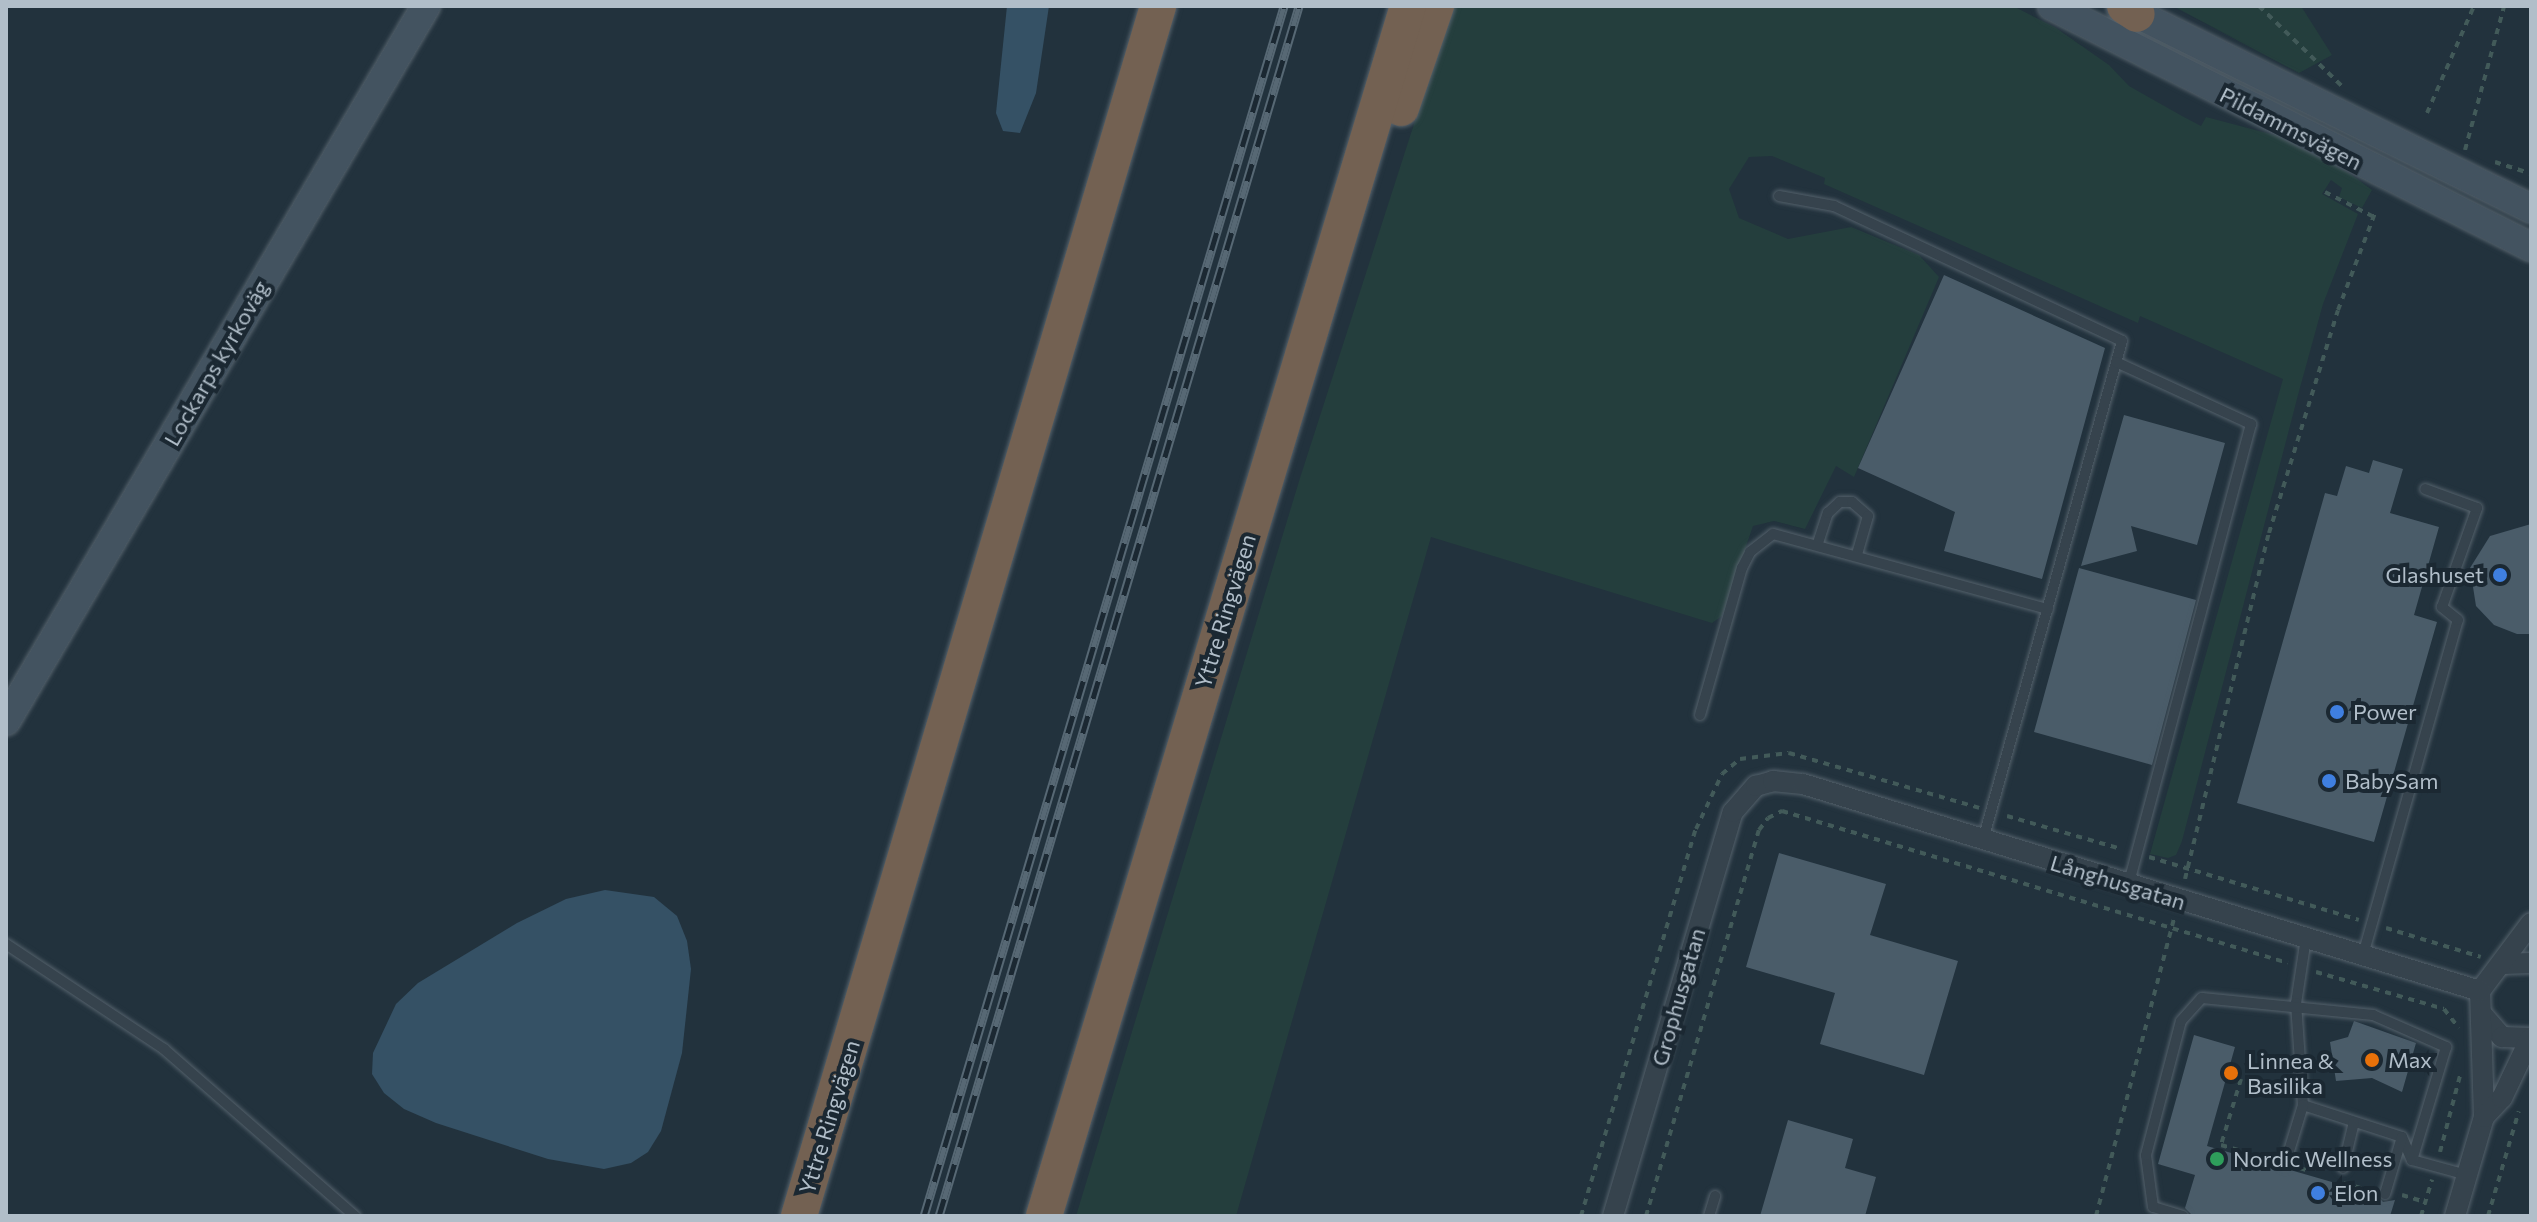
<!DOCTYPE html>
<html>
<head>
<meta charset="utf-8">
<style>
  body { margin:0 }
  #map { position:relative; width:2537px; height:1222px; overflow:hidden; background:#22323d; font-family:Commissioner,sans-serif }
  div>[style] { position:absolute }
  .green>* { inset:0; background:#243e3d }
  .water>* { inset:0; background:#355165 }
  .building>* { inset:0; background:#4a5c69 }
  .path>* { height:4px; margin-top:-2px; transform-origin:0; background:repeating-linear-gradient(90deg,#425a59 0 6px,transparent 0 12px) }
  .roads { filter:drop-shadow(0 0 2px #54616b) drop-shadow(0 0 2px #54616b) }
  .lane>* { height:10px; margin:-5px; padding:0 5px; transform-origin:5px; border-radius:5px; background:#36434d }
  .street>* { height:20px; margin:-10px; padding:0 10px; transform-origin:10px; border-radius:10px; background:#36434d }
  .secondary>* { height:28px; margin:-14px; padding:0 14px; transform-origin:14px; border-radius:14px; background:#435360 }
  .highway>* { height:36px; margin:-18px; padding:0 18px; transform-origin:18px; border-radius:18px; background:#736152 }
  .rail>* { height:9px; margin-top:-4.5px; transform-origin:0; background:repeating-linear-gradient(90deg,#1b2832 0 18px,#576874 0 36px); box-sizing:border-box; border-block:2px solid #576874 }
  .dots>* { width:22px; height:22px; translate:-50% -50%; box-sizing:border-box; border:4px solid #1b2832; border-radius:50% }
  span { translate:-50% -50%; white-space:nowrap; text-align:center; line-height:1.15; -webkit-text-stroke:8px #1b2832; paint-order:stroke }
  .street-label { font-size:22px; color:#b1bec9 }
  .poi-label { font-size:22px; color:#b1bec9 }
  .right { translate:-100% -50%; text-align:right }
  .left { translate:0 -50%; text-align:left }
  .frame { position:absolute; inset:0; border:8px solid #b1bec9; pointer-events:none }
</style>
</head>
<body>
<div id="map">
  <div class="green">
    <div style="clip-path:polygon(1452px 6px,2013px 6px,2056px 28px,2109px 65px,2129px 86px,2182px 116px,2201px 126px,2206px 117px,2278px 136px,2349px 173px,2372px 190px,2362px 208px,2339px 197px,2342px 188px,2331px 180px,2322px 194px,2358px 214px,2323px 304px,2298px 395px,2182px 841px,2176px 855px,2168px 858px,2150px 854px,2283px 379px,2140px 316px,2138px 323px,1824px 184px,1825px 178px,1772px 156px,1749px 157px,1729px 189px,1739px 218px,1788px 239px,1851px 227px,1919px 255px,1939px 277px,1854px 477px,1836px 466px,1805px 529px,1774px 521px,1753px 526px,1722px 616px,1712px 623px,1431px 537px,1236px 1216px,1076px 1216px,1300px 478px)"></div>
    <div style="clip-path:polygon(2173px 6px,2301px 6px,2332px 55px,2299px 73px)"></div>
  </div>
  <div class="water">
    <div style="clip-path:polygon(1007px 6px,1049px 6px,1036px 93px,1020px 133px,1003px 131px,996px 113px)"></div>
    <div style="clip-path:polygon(605px 890px,654px 897px,677px 916px,687px 941px,691px 969px,682px 1053px,661px 1131px,648px 1152px,631px 1163px,604px 1169px,548px 1159px,436px 1123px,404px 1109px,384px 1093px,372px 1074px,373px 1053px,396px 1004px,418px 983px,517px 923px,566px 899px)"></div>
  </div>
  <div class="building">
    <div style="clip-path:polygon(1944px 275px,2105px 348px,2042px 579px,1944px 551px,1955px 512px,1858px 468px)"></div>
    <div style="clip-path:polygon(2124px 415px,2225px 443px,2197px 545px,2131px 526px,2137px 551px,2081px 566px)"></div>
    <div style="clip-path:polygon(2373px 460px,2403px 469px,2390px 513px,2439px 527px,2414px 615px,2437px 622px,2374px 842px,2237px 803px,2325px 493px,2337px 496px,2346px 466px,2369px 473px)"></div>
    <div style="clip-path:polygon(2531px 524px,2531px 634px,2517px 634px,2494px 625px,2476px 606px,2470px 568px,2490px 536px)"></div>
    <div style="clip-path:polygon(2079px 568px,2196px 600px,2152px 765px,2034px 732px)"></div>
    <div style="clip-path:polygon(1779px 853px,1886px 884px,1870px 935px,1958px 961px,1924px 1075px,1820px 1044px,1835px 993px,1746px 967px)"></div>
    <div style="clip-path:polygon(2354px 1021px,2416px 1043px,2402px 1092px,2372px 1078px,2336px 1081px,2330px 1042px,2348px 1037px)"></div>
    <div style="clip-path:polygon(2194px 1035px,2235px 1047px,2207px 1146px,2377px 1195px,2383px 1202px,2395px 1200px,2390px 1216px,2191px 1214px,2185px 1208px,2195px 1175px,2158px 1164px)"></div>
    <div style="clip-path:polygon(1788px 1120px,1853px 1139px,1845px 1168px,1876px 1177px,1865px 1216px,1760px 1216px)"></div>
  </div>
  <div class="path">
    <div style="left:2259px;top:6px;width:118px;rotate:44deg"></div>
    <div style="left:2427px;top:113px;width:117px;rotate:-66.3deg"></div>
    <div style="left:2465px;top:150px;width:149px;rotate:-74.8deg"></div>
    <div style="left:2495px;top:162px;width:38px;rotate:18deg"></div>
    <div style="left:2325px;top:192px;width:55px;rotate:27deg"></div>
    <div style="left:2007px;top:816px;width:119px;rotate:16.1deg"></div>
    <div style="left:2149px;top:857px;width:219px;rotate:16.7deg"></div>
    <div style="left:2185px;top:879px;width:356px;rotate:-76.4deg"></div>
    <div style="left:2269px;top:533px;width:233px;rotate:-72.8deg"></div>
    <div style="left:2338px;top:310px;width:104px;rotate:-69.1deg"></div>
    <div style="left:2386px;top:928px;width:99px;rotate:17deg"></div>
    <div style="left:2316px;top:972px;width:133px;rotate:16.1deg"></div>
    <div style="left:2444px;top:1009px;width:24px;rotate:52deg"></div>
    <div style="left:2241px;top:1079px;width:69px;rotate:106.9deg"></div>
    <div style="left:2221px;top:1145px;width:53px;rotate:16.4deg"></div>
    <div style="left:2440px;top:1152px;width:79px;rotate:-75.3deg"></div>
    <div style="left:2300px;top:1168px;width:9px;rotate:18deg"></div>
    <div style="left:2309px;top:1171px;width:13px;rotate:-72deg"></div>
    <div style="left:2313px;top:1159px;width:17px;rotate:17deg"></div>
    <div style="left:2344px;top:1183px;width:27px;rotate:17deg"></div>
    <div style="left:2402px;top:1195px;width:24px;rotate:17deg"></div>
    <div style="left:1581px;top:1216px;width:404px;rotate:-73.5deg"></div>
    <div style="left:1696px;top:829px;width:61px;rotate:-64.7deg"></div>
    <div style="left:1722px;top:774px;width:23px;rotate:-40deg"></div>
    <div style="left:1740px;top:759px;width:49px;rotate:-7deg"></div>
    <div style="left:1789px;top:753px;width:198px;rotate:16.1deg"></div>
    <div style="left:1646px;top:1216px;width:402px;rotate:-73.7deg"></div>
    <div style="left:1759px;top:830px;width:15px;rotate:-53deg"></div>
    <div style="left:1768px;top:818px;width:16px;rotate:-27deg"></div>
    <div style="left:1782px;top:811px;width:528px;rotate:16.72deg"></div>
    <div style="left:2096px;top:1216px;width:308px;rotate:-75.3deg"></div>
    <div style="left:2421px;top:1216px;width:38px;rotate:-73deg"></div>
    <div style="left:2488px;top:1216px;width:109px;rotate:-73.6deg"></div>
  </div>
  <div class="roads">
    <div class="lane">
      <div style="left:1779px;top:196px;width:56px;rotate:10.3deg"></div>
      <div style="left:1834px;top:206px;width:318px;rotate:25.1deg"></div>
      <div style="left:2122px;top:341px;width:518px;rotate:105.57deg"></div>
      <div style="left:2116px;top:362px;width:149px;rotate:24.7deg"></div>
      <div style="left:2251px;top:424px;width:477px;rotate:104.9deg"></div>
      <div style="left:1818px;top:543px;width:32px;rotate:-72deg"></div>
      <div style="left:1828px;top:513px;width:16px;rotate:-43deg"></div>
      <div style="left:1840px;top:502px;width:12px"></div>
      <div style="left:1852px;top:502px;width:21px;rotate:41deg"></div>
      <div style="left:1868px;top:516px;width:40px;rotate:106deg"></div>
      <div style="left:1700px;top:715px;width:153px;rotate:-74.1deg"></div>
      <div style="left:1742px;top:568px;width:18px;rotate:-63deg"></div>
      <div style="left:1750px;top:552px;width:29px;rotate:-38deg"></div>
      <div style="left:1773px;top:534px;width:285px;rotate:15.3deg"></div>
      <div style="left:2306px;top:938px;width:66px;rotate:98.7deg"></div>
      <div style="left:2296px;top:1003px;width:102px;rotate:86.1deg"></div>
      <div style="left:2303px;top:1105px;width:104px;rotate:17.9deg"></div>
      <div style="left:2402px;top:1137px;width:25px;rotate:67deg"></div>
      <div style="left:2412px;top:1160px;width:57px;rotate:15.3deg"></div>
      <div style="left:6px;top:944px;width:190px;rotate:33.6deg"></div>
      <div style="left:164px;top:1049px;width:254px;rotate:41.2deg"></div>
      <div style="left:2363px;top:955px;width:348px;rotate:-74.2deg"></div>
      <div style="left:2458px;top:620px;width:21px;rotate:-141deg"></div>
      <div style="left:2442px;top:607px;width:105px;rotate:-70.5deg"></div>
      <div style="left:2477px;top:508px;width:55px;rotate:-159.9deg"></div>
      <div style="left:2285px;top:1164px;width:62px;rotate:-73deg"></div>
      <div style="left:2343px;top:1168px;width:47px;rotate:-76.6deg"></div>
      <div style="left:2385px;top:1194px;width:59px;rotate:-73.4deg"></div>
      <div style="left:1709px;top:1216px;width:21px;rotate:-73deg"></div>
      <div style="left:2183px;top:1216px;width:31px;rotate:-163deg"></div>
      <div style="left:2153px;top:1207px;width:52px;rotate:-97.7deg"></div>
      <div style="left:2146px;top:1155px;width:138px;rotate:-75.4deg"></div>
      <div style="left:2181px;top:1021px;width:31px;rotate:-48deg"></div>
      <div style="left:2202px;top:998px;width:172px;rotate:5.7deg"></div>
      <div style="left:2373px;top:1015px;width:80px;rotate:23.7deg"></div>
      <div style="left:2446px;top:1047px;width:118px;rotate:106.7deg"></div>
    </div>
    <div class="street">
      <div style="left:2503px;top:964px;width:28px;rotate:-2deg"></div>
      <div style="left:2481px;top:1013px;width:32px;rotate:49deg"></div>
      <div style="left:2502px;top:1037px;width:29px;rotate:2deg"></div>
      <div style="left:2484px;top:1117px;width:126px;rotate:-91.8deg"></div>
      <div style="left:2480px;top:991px;width:85px;rotate:-53.1deg"></div>
      <div style="left:1613px;top:1216px;width:421px;rotate:-73.5deg"></div>
      <div style="left:1733px;top:812px;width:35px;rotate:-49deg"></div>
      <div style="left:1756px;top:786px;width:18px;rotate:-16deg"></div>
      <div style="left:1773px;top:781px;width:30px;rotate:6deg"></div>
      <div style="left:1803px;top:784px;width:708px;rotate:17deg"></div>
      <div style="left:2455px;top:1216px;width:103px;rotate:-73.7deg"></div>
      <div style="left:2484px;top:1117px;width:26px;rotate:-47deg"></div>
      <div style="left:2502px;top:1098px;width:65px;rotate:-64.6deg"></div>
    </div>
    <div class="secondary">
      <div style="left:2052px;top:6px;width:536px;rotate:26.71deg"></div>
      <div style="left:2121px;top:6px;width:458px;rotate:26.3deg"></div>
      <div style="left:6px;top:721px;width:829px;rotate:-59.57deg"></div>
    </div>
    <div class="highway">
      <div style="left:2125px;top:6px;width:14px;rotate:34deg"></div>
      <div style="left:1401px;top:108px;width:108px;rotate:-71.1deg"></div>
      <div style="left:799px;top:1216px;width:1262px;rotate:-73.47deg"></div>
      <div style="left:1044px;top:1216px;width:1264px;rotate:-73.26deg"></div>
    </div>
  </div>
  <div class="rail">
    <div style="left:924px;top:1216px;width:1262px;rotate:-73.43deg"></div>
    <div style="left:939px;top:1216px;width:1262px;rotate:-73.43deg"></div>
  </div>
  <div class="dots">
    <div style="left:2500px;top:575px;background:#3f7fe0"></div>
    <div style="left:2337px;top:712px;background:#3f7fe0"></div>
    <div style="left:2329px;top:781px;background:#3f7fe0"></div>
    <div style="left:2372px;top:1060px;background:#e8710a"></div>
    <div style="left:2231px;top:1073px;background:#e8710a"></div>
    <div style="left:2217px;top:1159px;background:#2e9e5b"></div>
    <div style="left:2318px;top:1193px;background:#3f7fe0"></div>
  </div>
  <div class="street-label">
    <span style="left:2291px;top:128px;rotate:27deg">Pildammsvägen</span>
    <span style="left:216px;top:363px;rotate:-60deg">Lockarps kyrkoväg</span>
    <span style="left:1225px;top:611px;rotate:-73deg">Yttre Ringvägen</span>
    <span style="left:2118px;top:882px;rotate:17deg">Långhusgatan</span>
    <span style="left:1678px;top:997px;rotate:-74deg">Grophusgatan</span>
    <span style="left:829px;top:1117px;rotate:-73deg">Yttre Ringvägen</span>
  </div>
  <div class="poi-label">
    <span class="right" style="left:2484px;top:575px">Glashuset</span>
    <span class="left" style="left:2353px;top:712px">Power</span>
    <span class="left" style="left:2345px;top:781px">BabySam</span>
    <span class="left" style="left:2247px;top:1073px">Linnea &amp;<br>Basilika</span>
    <span class="left" style="left:2388px;top:1060px">Max</span>
    <span class="left" style="left:2233px;top:1159px">Nordic Wellness</span>
    <span class="left" style="left:2334px;top:1193px">Elon</span>
  </div>
  <div class="frame"></div>
</div>
</body>
</html>
